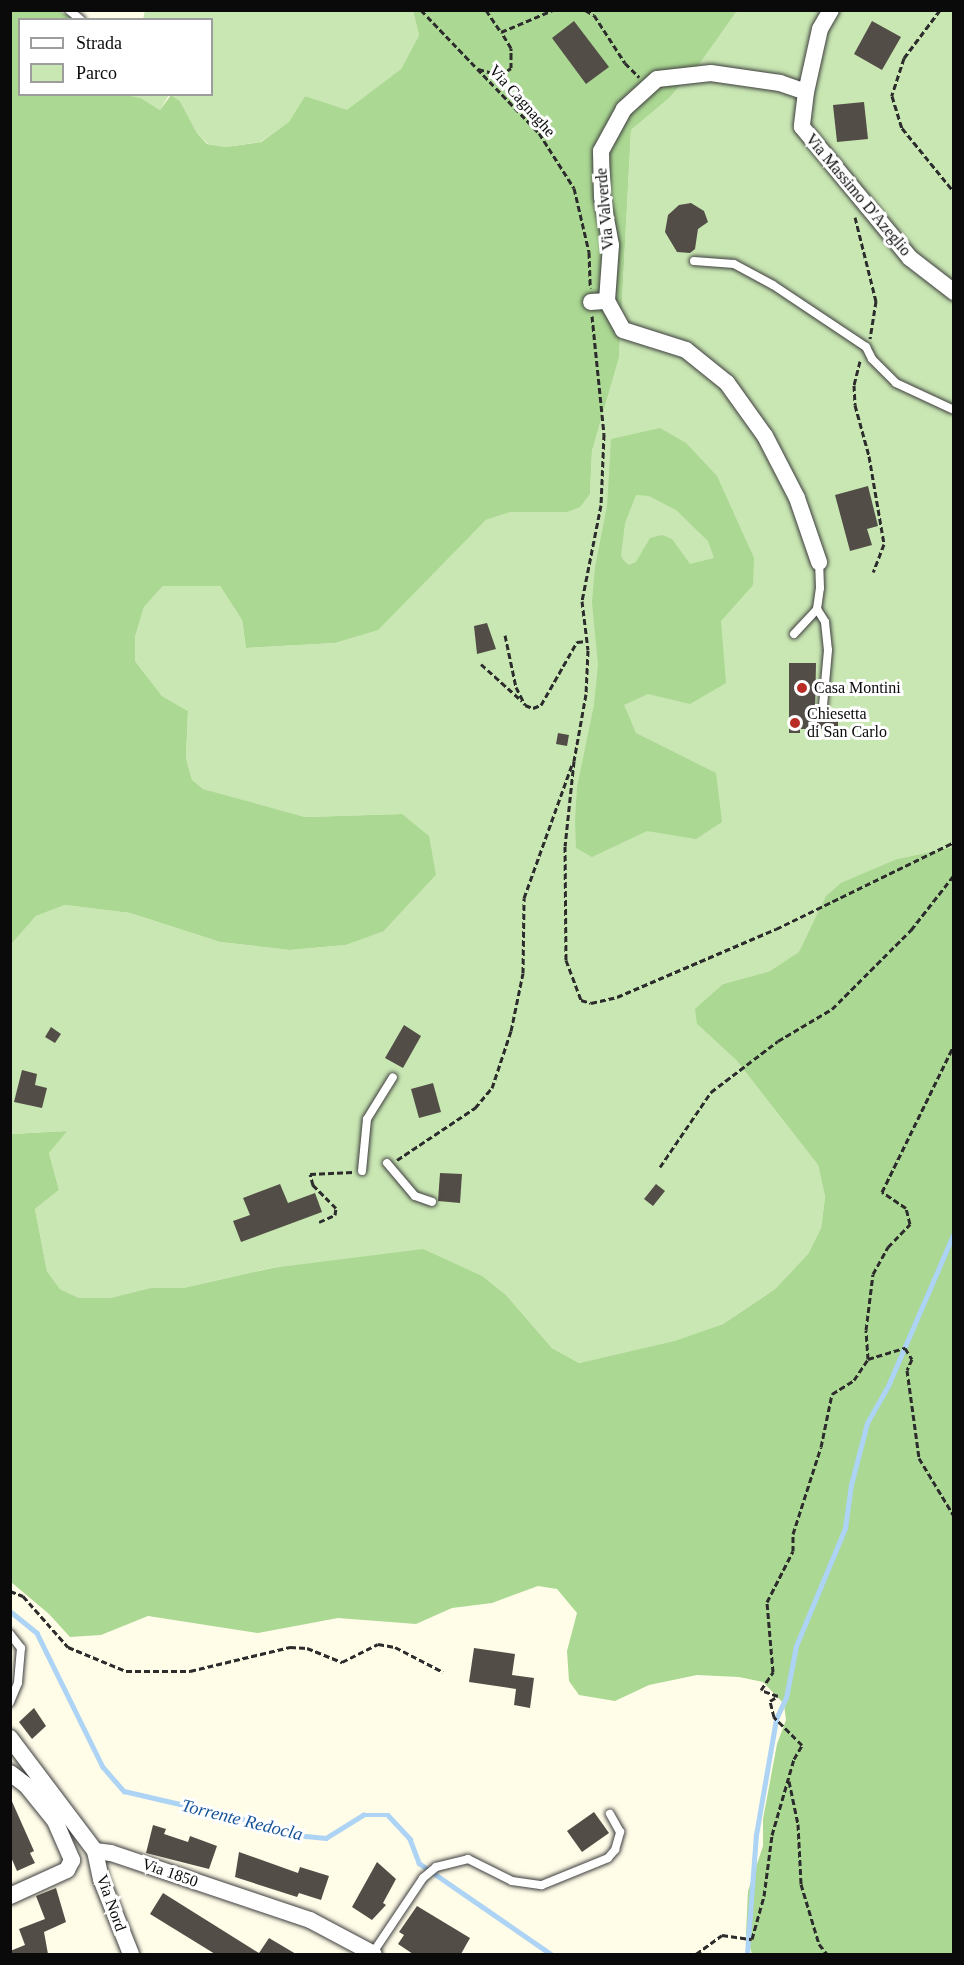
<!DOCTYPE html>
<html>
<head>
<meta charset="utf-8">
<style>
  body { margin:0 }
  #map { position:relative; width:964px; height:1965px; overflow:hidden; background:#fffce8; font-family:"Times New Roman",serif }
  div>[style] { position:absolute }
  .green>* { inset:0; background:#c9e7b3 }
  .forest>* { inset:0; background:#abd893 }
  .stream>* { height:4.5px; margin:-2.25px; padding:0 2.25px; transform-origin:2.25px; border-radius:2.25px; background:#add3f5 }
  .building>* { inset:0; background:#534d47 }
  .path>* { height:3px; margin-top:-1.5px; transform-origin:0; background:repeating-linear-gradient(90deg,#2c2c2c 0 6px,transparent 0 9px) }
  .roads { filter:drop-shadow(0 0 2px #3d3d3d) drop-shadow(0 0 2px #3d3d3d) }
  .service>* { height:8px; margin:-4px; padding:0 4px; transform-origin:4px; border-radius:4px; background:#fff }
  .minor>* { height:16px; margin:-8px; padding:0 8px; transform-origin:8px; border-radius:8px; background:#fff }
  .dots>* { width:16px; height:16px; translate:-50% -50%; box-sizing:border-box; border:3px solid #fff; border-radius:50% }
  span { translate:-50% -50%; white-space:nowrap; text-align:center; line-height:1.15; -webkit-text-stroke:6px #fff; paint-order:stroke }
  .street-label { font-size:16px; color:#0a0a0a }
  .poi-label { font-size:16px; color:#0a0a0a }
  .left { translate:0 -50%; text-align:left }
  .water-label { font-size:18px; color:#165399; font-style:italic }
  .frame { position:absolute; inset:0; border:12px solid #0a0a0a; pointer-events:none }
  .legend { position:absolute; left:18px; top:18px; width:195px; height:78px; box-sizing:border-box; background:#fff; border:2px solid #9d9d9d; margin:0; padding:8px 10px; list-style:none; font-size:18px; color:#0a0a0a }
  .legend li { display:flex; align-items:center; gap:12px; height:30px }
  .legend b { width:30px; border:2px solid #9d9d9d }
</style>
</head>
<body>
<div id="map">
  <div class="green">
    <div style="clip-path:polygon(145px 10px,413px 11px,419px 35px,401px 69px,347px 111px,305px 96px,290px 122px,260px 142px,226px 147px,208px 144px,197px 133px,180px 101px,171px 95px,212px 94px,212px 20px,143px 20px)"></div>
    <div style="clip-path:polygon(737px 11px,953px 11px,953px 847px,897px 859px,826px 897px,800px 952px,770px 971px,723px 984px,697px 1024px,736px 1060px,818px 1165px,825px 1197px,821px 1228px,808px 1254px,775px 1289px,723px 1324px,674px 1342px,579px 1363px,552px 1348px,507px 1296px,340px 1262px,271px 1268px,183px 1288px,150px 1288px,110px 1298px,79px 1298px,60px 1289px,47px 1271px,35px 1209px,59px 1190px,49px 1153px,66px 1131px,11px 1134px,10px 944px,36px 916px,65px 905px,130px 913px,220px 942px,290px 950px,346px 945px,385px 930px,436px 875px,402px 814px,305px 817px,202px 789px,192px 780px,186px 758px,188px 711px,162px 696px,135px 661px,135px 637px,144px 607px,163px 586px,220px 586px,242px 620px,246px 648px,335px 643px,378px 629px,486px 520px,511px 512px,567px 512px,590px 494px,592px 451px,619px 358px,631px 130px,668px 99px,698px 66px)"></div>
    <div style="clip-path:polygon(126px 95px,169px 95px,160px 110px,141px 98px)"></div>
  </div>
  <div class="forest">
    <div style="clip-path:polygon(11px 11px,59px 11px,74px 19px,20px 20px,20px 94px,126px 95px,141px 98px,160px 110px,171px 95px,180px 101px,197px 133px,207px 144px,226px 147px,261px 142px,289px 122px,305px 96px,347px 110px,401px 69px,419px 35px,413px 11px,737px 11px,698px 66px,668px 99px,631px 130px,619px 358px,592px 451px,590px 494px,580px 507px,567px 512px,511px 512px,486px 520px,378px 630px,335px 643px,246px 648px,242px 620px,220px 586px,163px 586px,144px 607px,135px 637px,135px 661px,162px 696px,188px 711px,186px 758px,192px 780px,203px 789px,305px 817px,402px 814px,429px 836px,436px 875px,384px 931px,346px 945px,290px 950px,220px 942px,130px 913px,65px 905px,36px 916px,11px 944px)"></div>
    <div style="clip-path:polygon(evenodd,660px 428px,686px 443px,717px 476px,754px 558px,753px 585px,721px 621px,726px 683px,690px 704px,648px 694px,624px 705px,636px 733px,716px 773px,722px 822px,696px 839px,647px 831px,592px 857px,576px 848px,575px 821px,577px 787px,594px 705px,598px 665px,592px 602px,595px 567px,607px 506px,611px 439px,660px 428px,636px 495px,649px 496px,676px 510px,708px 541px,714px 558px,690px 564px,672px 539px,662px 535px,650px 538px,636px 562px,629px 565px,624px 561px,621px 556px,625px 523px,636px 495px)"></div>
    <div style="clip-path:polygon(953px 847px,953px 1954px,752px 1954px,746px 1934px,748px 1891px,763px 1846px,763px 1819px,777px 1744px,786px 1720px,784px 1704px,763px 1682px,739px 1677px,697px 1675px,649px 1685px,615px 1701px,579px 1695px,569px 1681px,567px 1651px,577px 1613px,557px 1589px,538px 1586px,492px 1603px,452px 1608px,416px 1624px,338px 1618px,258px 1633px,148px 1616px,101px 1635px,70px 1637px,49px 1614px,11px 1582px,11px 1134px,67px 1131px,49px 1153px,59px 1190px,35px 1209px,47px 1271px,60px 1289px,79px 1298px,110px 1298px,150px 1288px,183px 1288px,272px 1268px,423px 1249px,482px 1276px,507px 1296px,552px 1348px,579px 1363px,675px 1341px,723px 1324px,775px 1289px,808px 1254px,821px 1228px,825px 1197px,818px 1165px,736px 1060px,697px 1024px,695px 1009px,723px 984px,770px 971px,799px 952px,826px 896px,841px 883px,897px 859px)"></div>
  </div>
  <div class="stream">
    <div style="left:10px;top:1611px;width:35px;rotate:39deg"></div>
    <div style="left:37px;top:1633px;width:149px;rotate:63.8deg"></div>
    <div style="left:103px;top:1767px;width:32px;rotate:49deg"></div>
    <div style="left:124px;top:1791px;width:141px;rotate:13.1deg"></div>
    <div style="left:261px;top:1823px;width:26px;rotate:25deg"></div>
    <div style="left:285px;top:1834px;width:41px;rotate:5.6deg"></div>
    <div style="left:326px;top:1838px;width:44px;rotate:-31.9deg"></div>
    <div style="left:363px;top:1815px;width:25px"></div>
    <div style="left:388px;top:1815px;width:33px;rotate:47deg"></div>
    <div style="left:410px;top:1839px;width:26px;rotate:69deg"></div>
    <div style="left:419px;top:1863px;width:160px;rotate:34.6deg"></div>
    <div style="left:747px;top:1954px;width:119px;rotate:-85.7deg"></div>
    <div style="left:756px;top:1835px;width:118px;rotate:-80.2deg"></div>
    <div style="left:776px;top:1719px;width:23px;rotate:-65deg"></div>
    <div style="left:786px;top:1698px;width:53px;rotate:-79.1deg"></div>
    <div style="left:796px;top:1646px;width:128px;rotate:-67.4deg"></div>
    <div style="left:845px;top:1528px;width:43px;rotate:-82.1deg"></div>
    <div style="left:851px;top:1485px;width:64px;rotate:-75.5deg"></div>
    <div style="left:867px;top:1423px;width:43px;rotate:-60.4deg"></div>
    <div style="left:888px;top:1386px;width:167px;rotate:-66.7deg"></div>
  </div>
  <div class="building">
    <div style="clip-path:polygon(574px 21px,609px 67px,586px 84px,552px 38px)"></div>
    <div style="clip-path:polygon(872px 21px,901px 37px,882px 70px,854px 54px)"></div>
    <div style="clip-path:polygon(864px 102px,868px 139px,837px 142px,833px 105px)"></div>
    <div style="clip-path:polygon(691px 203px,704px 211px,708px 222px,698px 229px,695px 249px,690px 253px,677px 252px,665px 232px,668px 215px,679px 205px)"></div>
    <div style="clip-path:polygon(868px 486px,878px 526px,867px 529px,872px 545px,850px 551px,835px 495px)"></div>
    <div style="clip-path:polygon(487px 623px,496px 649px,477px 654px,474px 626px)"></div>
    <div style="clip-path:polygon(789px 663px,816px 663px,815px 713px,838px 713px,838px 729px,800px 729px,800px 733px,789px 733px)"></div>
    <div style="clip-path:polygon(558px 733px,569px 735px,567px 746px,556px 744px)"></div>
    <div style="clip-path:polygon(404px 1025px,421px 1036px,403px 1068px,385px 1058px)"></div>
    <div style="clip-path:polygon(51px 1027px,61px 1034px,55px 1043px,45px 1037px)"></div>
    <div style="clip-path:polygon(22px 1070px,37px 1074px,35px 1085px,47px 1088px,42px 1108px,14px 1102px)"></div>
    <div style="clip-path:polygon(433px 1083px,441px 1112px,419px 1118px,411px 1089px)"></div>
    <div style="clip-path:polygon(440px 1173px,462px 1174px,460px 1203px,438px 1201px)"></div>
    <div style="clip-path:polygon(280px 1184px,288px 1203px,315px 1193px,322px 1212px,241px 1242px,233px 1221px,250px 1215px,243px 1198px)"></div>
    <div style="clip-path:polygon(656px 1184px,665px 1191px,653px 1206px,644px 1199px)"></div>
    <div style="clip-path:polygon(474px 1648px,515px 1654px,512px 1675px,534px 1678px,530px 1708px,514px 1705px,516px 1689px,469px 1682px)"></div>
    <div style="clip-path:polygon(34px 1708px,46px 1726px,32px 1739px,19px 1722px)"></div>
    <div style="clip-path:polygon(10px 1797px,34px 1851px,30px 1853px,35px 1863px,17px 1871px,10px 1855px)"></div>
    <div style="clip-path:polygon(594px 1812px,609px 1833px,582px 1852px,567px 1831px)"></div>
    <div style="clip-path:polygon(153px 1825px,166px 1829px,164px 1834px,188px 1842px,190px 1836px,217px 1846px,209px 1869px,146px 1853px)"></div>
    <div style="clip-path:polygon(239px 1852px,298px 1873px,300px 1867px,329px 1876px,321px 1900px,299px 1893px,297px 1897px,235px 1877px)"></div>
    <div style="clip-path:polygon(377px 1862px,396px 1879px,383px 1903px,386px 1905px,372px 1920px,352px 1907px)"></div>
    <div style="clip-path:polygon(56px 1888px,66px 1922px,44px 1932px,48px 1954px,10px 1954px,10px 1951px,25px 1945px,19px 1929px,45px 1919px,36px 1896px)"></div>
    <div style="clip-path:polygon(163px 1893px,259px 1953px,269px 1938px,296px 1954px,215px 1954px,150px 1914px)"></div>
    <div style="clip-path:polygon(417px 1906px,470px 1938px,461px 1954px,413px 1954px,398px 1944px,404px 1935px,399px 1932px)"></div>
  </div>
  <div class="path">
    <div style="left:421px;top:10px;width:170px;rotate:46.2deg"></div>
    <div style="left:539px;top:133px;width:65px;rotate:57.5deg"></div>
    <div style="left:574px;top:188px;width:66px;rotate:76.8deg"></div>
    <div style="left:589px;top:252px;width:36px;rotate:88deg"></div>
    <div style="left:486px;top:10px;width:27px;rotate:56deg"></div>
    <div style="left:501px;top:32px;width:56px;rotate:-22.9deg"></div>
    <div style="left:585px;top:10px;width:10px;rotate:29deg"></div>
    <div style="left:594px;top:15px;width:57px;rotate:57.1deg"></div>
    <div style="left:625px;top:63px;width:20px;rotate:45deg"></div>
    <div style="left:940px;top:10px;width:60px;rotate:126.9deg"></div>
    <div style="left:904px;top:58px;width:40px;rotate:108deg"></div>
    <div style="left:892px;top:96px;width:34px;rotate:73deg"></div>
    <div style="left:902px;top:128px;width:82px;rotate:50.9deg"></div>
    <div style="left:478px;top:69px;width:23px;rotate:15deg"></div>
    <div style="left:500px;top:75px;width:13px;rotate:-32deg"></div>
    <div style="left:511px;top:68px;width:20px;rotate:-90deg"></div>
    <div style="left:511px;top:48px;width:17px;rotate:-121deg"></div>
    <div style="left:855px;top:217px;width:87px;rotate:76deg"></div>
    <div style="left:876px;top:301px;width:38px;rotate:99deg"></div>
    <div style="left:592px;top:316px;width:119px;rotate:84.2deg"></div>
    <div style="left:604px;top:434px;width:71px;rotate:92.4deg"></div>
    <div style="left:601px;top:505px;width:98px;rotate:101.2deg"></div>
    <div style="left:582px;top:601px;width:49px;rotate:83deg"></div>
    <div style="left:588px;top:650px;width:44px;rotate:92.6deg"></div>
    <div style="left:586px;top:694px;width:68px;rotate:100.2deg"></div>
    <div style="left:574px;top:761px;width:85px;rotate:96deg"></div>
    <div style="left:565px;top:846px;width:114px;rotate:89.5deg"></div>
    <div style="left:566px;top:960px;width:43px;rotate:69.4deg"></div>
    <div style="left:581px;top:1000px;width:10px;rotate:17deg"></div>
    <div style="left:591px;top:1003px;width:27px;rotate:-13deg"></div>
    <div style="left:617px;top:997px;width:173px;rotate:-23.2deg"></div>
    <div style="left:776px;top:929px;width:198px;rotate:-26deg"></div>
    <div style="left:860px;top:361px;width:25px;rotate:104deg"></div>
    <div style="left:854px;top:385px;width:20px;rotate:87deg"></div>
    <div style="left:855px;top:405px;width:53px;rotate:74.6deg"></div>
    <div style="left:869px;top:456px;width:89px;rotate:80.3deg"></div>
    <div style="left:884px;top:544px;width:30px;rotate:111deg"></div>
    <div style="left:505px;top:635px;width:53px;rotate:78.1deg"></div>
    <div style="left:516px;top:687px;width:20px;rotate:63deg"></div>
    <div style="left:525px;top:705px;width:9px;rotate:21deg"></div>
    <div style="left:533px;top:708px;width:9px;rotate:-21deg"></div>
    <div style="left:541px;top:705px;width:73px;rotate:-60.3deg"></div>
    <div style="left:577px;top:642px;width:10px;rotate:-6deg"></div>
    <div style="left:481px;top:664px;width:55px;rotate:42.1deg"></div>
    <div style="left:397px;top:1160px;width:94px;rotate:-33.7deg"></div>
    <div style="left:475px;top:1108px;width:26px;rotate:-50deg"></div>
    <div style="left:492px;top:1088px;width:60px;rotate:-71.6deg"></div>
    <div style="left:511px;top:1031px;width:59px;rotate:-78.3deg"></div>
    <div style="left:523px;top:973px;width:75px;rotate:-89.2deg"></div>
    <div style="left:524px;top:898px;width:141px;rotate:-70.2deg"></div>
    <div style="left:660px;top:1167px;width:91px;rotate:-55.8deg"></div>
    <div style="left:711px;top:1092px;width:84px;rotate:-37.3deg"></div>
    <div style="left:778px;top:1041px;width:63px;rotate:-30.7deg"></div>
    <div style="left:832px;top:1009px;width:112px;rotate:-45deg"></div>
    <div style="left:911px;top:930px;width:70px;rotate:-52deg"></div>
    <div style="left:319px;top:1222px;width:17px;rotate:-24deg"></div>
    <div style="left:335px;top:1215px;width:7px;rotate:-82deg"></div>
    <div style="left:336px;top:1208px;width:33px;rotate:-135deg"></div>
    <div style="left:313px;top:1185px;width:11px;rotate:-105deg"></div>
    <div style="left:310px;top:1174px;width:43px;rotate:-2.7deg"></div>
    <div style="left:868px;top:1359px;width:39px;rotate:-17deg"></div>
    <div style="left:905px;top:1348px;width:13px;rotate:58deg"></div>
    <div style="left:912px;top:1359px;width:12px;rotate:114deg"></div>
    <div style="left:907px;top:1370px;width:89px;rotate:82.2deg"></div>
    <div style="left:919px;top:1458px;width:68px;rotate:58.9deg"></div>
    <div style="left:10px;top:1591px;width:14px;rotate:21deg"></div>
    <div style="left:23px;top:1596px;width:68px;rotate:48.6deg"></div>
    <div style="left:68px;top:1647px;width:63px;rotate:22.5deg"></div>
    <div style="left:126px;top:1671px;width:64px"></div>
    <div style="left:190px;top:1671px;width:103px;rotate:-13.5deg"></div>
    <div style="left:290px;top:1647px;width:17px;rotate:3deg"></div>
    <div style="left:307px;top:1648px;width:38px;rotate:22deg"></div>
    <div style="left:342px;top:1662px;width:40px;rotate:-26.6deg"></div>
    <div style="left:378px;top:1644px;width:17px;rotate:10deg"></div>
    <div style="left:395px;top:1647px;width:54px;rotate:27.5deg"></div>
    <div style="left:789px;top:1781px;width:44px;rotate:78.2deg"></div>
    <div style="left:798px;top:1824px;width:60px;rotate:87.1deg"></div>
    <div style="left:801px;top:1884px;width:63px;rotate:73.3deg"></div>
    <div style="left:819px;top:1944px;width:13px;rotate:51deg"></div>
    <div style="left:637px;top:1954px;width:10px"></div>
    <div style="left:696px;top:1954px;width:32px;rotate:-36deg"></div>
    <div style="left:722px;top:1935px;width:30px;rotate:8deg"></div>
    <div style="left:752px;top:1939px;width:45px;rotate:-74.4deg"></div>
    <div style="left:764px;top:1896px;width:62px;rotate:-82.5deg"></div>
    <div style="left:772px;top:1835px;width:79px;rotate:-73.9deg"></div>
    <div style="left:794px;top:1759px;width:16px;rotate:-60deg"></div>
    <div style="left:802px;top:1745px;width:40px;rotate:-135deg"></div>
    <div style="left:774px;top:1717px;width:16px;rotate:-104deg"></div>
    <div style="left:770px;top:1701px;width:9px;rotate:-32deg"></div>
    <div style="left:778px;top:1696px;width:18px;rotate:-161deg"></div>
    <div style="left:761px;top:1690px;width:22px;rotate:-56deg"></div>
    <div style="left:773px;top:1672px;width:70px;rotate:-94.9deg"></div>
    <div style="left:767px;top:1602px;width:57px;rotate:-63deg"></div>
    <div style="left:793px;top:1551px;width:17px;rotate:-90deg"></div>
    <div style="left:793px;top:1534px;width:91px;rotate:-72.2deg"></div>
    <div style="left:821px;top:1447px;width:54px;rotate:-78.3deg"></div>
    <div style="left:832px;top:1394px;width:26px;rotate:-32deg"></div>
    <div style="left:854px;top:1380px;width:25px;rotate:-56deg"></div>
    <div style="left:868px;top:1359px;width:29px;rotate:-94deg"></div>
    <div style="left:866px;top:1330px;width:56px;rotate:-82.9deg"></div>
    <div style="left:873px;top:1274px;width:31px;rotate:-61deg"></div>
    <div style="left:888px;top:1247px;width:32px;rotate:-46deg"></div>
    <div style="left:910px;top:1224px;width:16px;rotate:-104deg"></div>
    <div style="left:906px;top:1208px;width:29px;rotate:-146deg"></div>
    <div style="left:882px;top:1192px;width:164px;rotate:-63.9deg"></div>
  </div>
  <div class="roads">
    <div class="service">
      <div style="left:69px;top:10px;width:16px;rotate:40deg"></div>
      <div style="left:694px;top:261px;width:40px;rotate:4.3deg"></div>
      <div style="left:734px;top:264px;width:44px;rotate:28.3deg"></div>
      <div style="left:773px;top:285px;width:112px;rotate:33.7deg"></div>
      <div style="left:866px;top:347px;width:13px;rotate:63deg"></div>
      <div style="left:872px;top:359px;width:34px;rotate:45deg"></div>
      <div style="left:896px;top:383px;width:62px;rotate:24.9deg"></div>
      <div style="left:817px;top:609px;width:15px;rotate:58deg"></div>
      <div style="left:825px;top:622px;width:28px;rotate:84deg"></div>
      <div style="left:828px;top:650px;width:56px;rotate:95.1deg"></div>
      <div style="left:794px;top:634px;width:34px;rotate:-47deg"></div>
      <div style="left:817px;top:609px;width:21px;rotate:-82deg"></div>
      <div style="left:820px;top:588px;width:26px;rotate:-92deg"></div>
      <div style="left:387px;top:1163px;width:43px;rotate:49.7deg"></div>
      <div style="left:415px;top:1196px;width:18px;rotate:19deg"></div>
      <div style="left:362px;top:1171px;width:52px;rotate:-84.5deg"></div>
      <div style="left:367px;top:1119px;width:49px;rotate:-58.2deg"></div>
      <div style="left:10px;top:1634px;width:18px;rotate:52deg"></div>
      <div style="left:21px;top:1648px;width:35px;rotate:95deg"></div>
      <div style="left:18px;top:1683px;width:21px;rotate:113deg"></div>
      <div style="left:372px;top:1954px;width:92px;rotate:-56.1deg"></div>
      <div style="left:423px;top:1878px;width:17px;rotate:-40deg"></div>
      <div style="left:436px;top:1867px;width:33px;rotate:-14deg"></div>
      <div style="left:468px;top:1859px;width:49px;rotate:26.6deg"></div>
      <div style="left:512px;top:1881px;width:30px;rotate:8deg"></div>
      <div style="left:542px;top:1885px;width:71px;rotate:-22.2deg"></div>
      <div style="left:608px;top:1858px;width:11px;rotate:-49deg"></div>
      <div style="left:615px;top:1850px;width:19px;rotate:-74deg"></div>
      <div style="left:620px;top:1832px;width:21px;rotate:-119deg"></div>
    </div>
    <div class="minor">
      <div style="left:831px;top:10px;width:22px;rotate:120deg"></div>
      <div style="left:820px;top:29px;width:65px;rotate:102.5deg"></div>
      <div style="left:806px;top:92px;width:35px;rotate:97deg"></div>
      <div style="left:802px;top:127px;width:170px;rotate:50.5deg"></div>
      <div style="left:910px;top:258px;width:56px;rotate:37.7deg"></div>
      <div style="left:806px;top:92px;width:28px;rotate:-161deg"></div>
      <div style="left:780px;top:83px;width:70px;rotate:-171.8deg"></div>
      <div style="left:711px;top:73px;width:54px;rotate:173.7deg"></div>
      <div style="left:657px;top:79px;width:45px;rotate:137.7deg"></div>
      <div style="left:624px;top:109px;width:48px;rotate:118.7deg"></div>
      <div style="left:601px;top:151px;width:46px;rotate:88.8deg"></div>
      <div style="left:602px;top:197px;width:49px;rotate:79.4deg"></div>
      <div style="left:611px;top:245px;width:56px;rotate:94.1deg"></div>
      <div style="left:607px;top:301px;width:33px;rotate:61deg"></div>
      <div style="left:623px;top:330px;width:66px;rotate:17.6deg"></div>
      <div style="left:686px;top:350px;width:53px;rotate:38.8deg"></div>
      <div style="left:727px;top:383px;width:65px;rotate:54.4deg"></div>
      <div style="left:765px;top:436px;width:70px;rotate:62.7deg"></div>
      <div style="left:797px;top:498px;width:68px;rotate:71deg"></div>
      <div style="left:591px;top:302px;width:16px;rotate:-4deg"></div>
      <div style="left:10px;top:1738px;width:141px;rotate:53deg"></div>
      <div style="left:95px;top:1851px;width:29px;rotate:78deg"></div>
      <div style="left:101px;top:1879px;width:81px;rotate:68.2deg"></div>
      <div style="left:10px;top:1773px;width:20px;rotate:37deg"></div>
      <div style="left:26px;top:1785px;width:46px;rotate:51.1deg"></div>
      <div style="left:55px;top:1821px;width:43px;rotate:66.4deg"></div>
      <div style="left:72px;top:1860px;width:11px;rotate:117deg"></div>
      <div style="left:67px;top:1870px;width:63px;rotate:155.5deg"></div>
      <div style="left:95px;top:1851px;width:16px;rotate:7deg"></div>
      <div style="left:111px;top:1853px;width:210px;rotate:18.6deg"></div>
      <div style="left:310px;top:1920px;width:72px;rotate:28deg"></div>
    </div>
  </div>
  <div class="dots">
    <div style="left:802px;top:688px;background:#b82c25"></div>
    <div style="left:795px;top:723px;background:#b82c25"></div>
  </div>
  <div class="street-label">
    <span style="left:522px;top:101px;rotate:48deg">Via Cagnaghe</span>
    <span style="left:858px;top:195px;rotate:50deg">Via Massimo D'Azeglio</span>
    <span style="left:605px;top:209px;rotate:-95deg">Via Valverde</span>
    <span style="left:170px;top:1873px;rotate:19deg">Via 1850</span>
    <span style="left:111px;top:1903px;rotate:70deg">Via Nord</span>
  </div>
  <div class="poi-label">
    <span class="left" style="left:814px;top:688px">Casa Montini</span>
    <span class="left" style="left:807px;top:723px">Chiesetta<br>di San Carlo</span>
  </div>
  <div class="water-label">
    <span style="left:242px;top:1820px;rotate:14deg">Torrente Redocla</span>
  </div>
  <div class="frame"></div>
  <ul class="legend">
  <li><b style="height:8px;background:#fff"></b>Strada</li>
  <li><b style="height:16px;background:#c9e7b3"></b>Parco</li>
  </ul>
</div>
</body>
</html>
